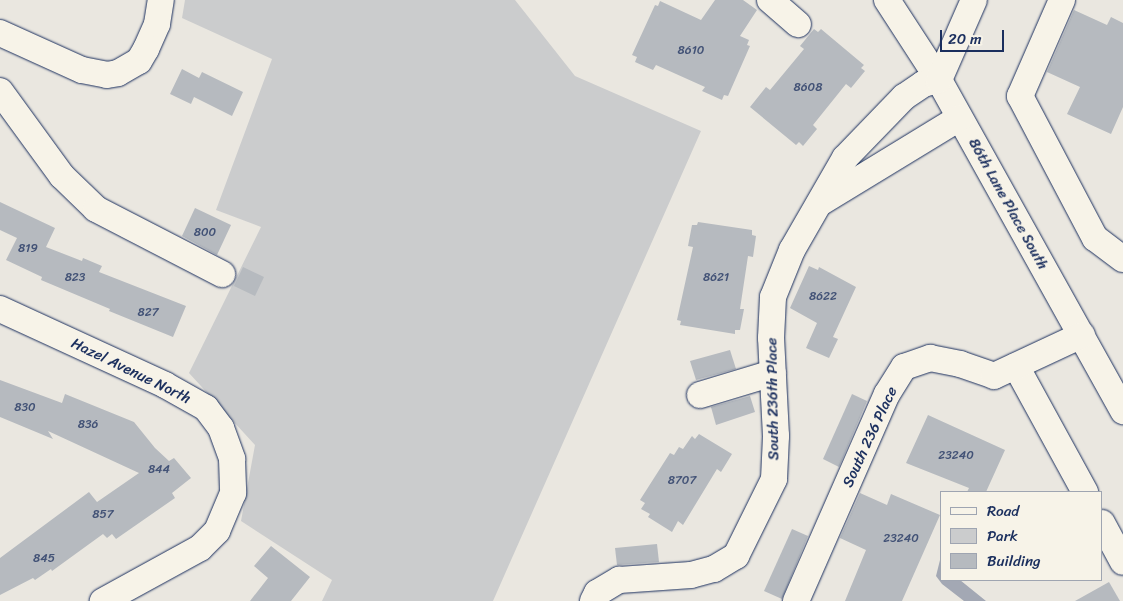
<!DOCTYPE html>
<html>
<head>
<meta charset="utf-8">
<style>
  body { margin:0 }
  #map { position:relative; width:1123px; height:601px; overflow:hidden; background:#eae7e0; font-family:Sriracha,sans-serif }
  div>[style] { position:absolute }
  .green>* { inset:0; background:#cbcccd }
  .water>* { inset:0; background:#a3a8b4 }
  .building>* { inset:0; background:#b6babf }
  .roads { filter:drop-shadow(0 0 1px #1b2f5e) drop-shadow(0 0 1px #1b2f5e) }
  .minor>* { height:26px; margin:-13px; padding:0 13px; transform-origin:13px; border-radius:13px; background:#f7f3e8 }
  span { translate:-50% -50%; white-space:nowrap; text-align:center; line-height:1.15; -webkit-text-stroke:4px #f7f3e8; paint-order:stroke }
  .number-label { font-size:12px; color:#425276 }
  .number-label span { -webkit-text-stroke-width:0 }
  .street-label { font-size:15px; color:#1b2f5e }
  .legend { position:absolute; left:940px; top:491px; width:162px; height:90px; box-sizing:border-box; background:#f7f3e8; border:1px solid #9fa5b1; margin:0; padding:6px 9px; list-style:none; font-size:15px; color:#1b2f5e }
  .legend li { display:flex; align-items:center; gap:10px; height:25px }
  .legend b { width:25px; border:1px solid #9fa5b1 }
  .scale { position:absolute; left:940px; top:30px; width:64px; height:22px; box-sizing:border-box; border:2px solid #1b2f5e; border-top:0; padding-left:6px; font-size:15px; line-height:18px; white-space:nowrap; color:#1b2f5e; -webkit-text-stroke:4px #f7f3e8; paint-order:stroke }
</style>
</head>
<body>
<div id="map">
  <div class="green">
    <div style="clip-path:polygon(185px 0,515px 0,575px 76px,701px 131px,493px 601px,322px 601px,332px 580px,241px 521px,255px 445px,189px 373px,261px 227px,216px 210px,272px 59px,182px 18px)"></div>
  </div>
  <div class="water">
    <div style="clip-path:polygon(942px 552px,942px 580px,960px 580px,986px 601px,964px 601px,942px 584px,936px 576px)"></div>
  </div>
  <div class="building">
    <div style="clip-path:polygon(715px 0,743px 0,757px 10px,740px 36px,749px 40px,747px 45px,750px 46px,728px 96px,724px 95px,722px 100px,702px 91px,705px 87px,656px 65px,653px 70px,635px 62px,637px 57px,632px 55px,655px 5px,658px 6px,660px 1px,701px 20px)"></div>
    <div style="clip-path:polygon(1074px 10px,1107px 25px,1111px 17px,1123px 23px,1123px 107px,1111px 134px,1067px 114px,1080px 87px,1047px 72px)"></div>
    <div style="clip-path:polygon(814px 29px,818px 32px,821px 29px,864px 65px,861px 68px,865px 71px,851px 88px,846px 84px,813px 125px,817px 129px,803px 146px,799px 142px,796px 145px,750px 107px,766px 87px,770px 90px,804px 49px,800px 46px)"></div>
    <div style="clip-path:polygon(182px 69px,199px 78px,202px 72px,243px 92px,232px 116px,194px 97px,191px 104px,170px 94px)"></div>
    <div style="clip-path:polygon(0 202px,55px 228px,46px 247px,82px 261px,83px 258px,102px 266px,99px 272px,186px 306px,173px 337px,109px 311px,110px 309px,41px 280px,42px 277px,6px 260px,17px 238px,0 230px)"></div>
    <div style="clip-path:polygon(195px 208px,231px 225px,217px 255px,182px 236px)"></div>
    <div style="clip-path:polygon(698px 222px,752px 230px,752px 235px,756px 236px,753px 257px,748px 256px,740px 309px,744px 309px,740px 330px,735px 330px,735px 334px,680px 325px,681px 321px,677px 320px,693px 247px,688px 246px,692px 225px,697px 225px)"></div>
    <div style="clip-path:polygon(809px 266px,818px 270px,819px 267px,856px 287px,833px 337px,838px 339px,829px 358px,806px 348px,817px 323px,790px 308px)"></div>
    <div style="clip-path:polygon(243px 267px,264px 277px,255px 296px,234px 286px)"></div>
    <div style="clip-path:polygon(730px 350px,736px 369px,696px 380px,690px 361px)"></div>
    <div style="clip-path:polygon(0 380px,62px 403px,65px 394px,134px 422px,155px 448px,169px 461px,174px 458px,191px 478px,172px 493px,175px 498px,116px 539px,112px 534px,107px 538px,103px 534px,52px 571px,51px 569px,35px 580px,33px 578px,0 595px,0 558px,89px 492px,97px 502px,139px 473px,48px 431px,53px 439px,0 417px)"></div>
    <div style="clip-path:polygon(852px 394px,867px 401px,839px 467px,823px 459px)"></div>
    <div style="clip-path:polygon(750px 396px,755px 412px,716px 425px,711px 407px)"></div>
    <div style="clip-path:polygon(928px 415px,1005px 450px,986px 492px,967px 492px,969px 488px,906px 463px)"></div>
    <div style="clip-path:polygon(699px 434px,732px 454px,721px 472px,717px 469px,683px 525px,678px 521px,672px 532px,648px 517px,650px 514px,641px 509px,645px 503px,640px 500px,670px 453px,674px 455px,679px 447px,683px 449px,692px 436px,695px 439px)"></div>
    <div style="clip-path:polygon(860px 493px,887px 505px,891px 494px,940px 515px,902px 601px,845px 601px,866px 550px,840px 538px)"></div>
    <div style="clip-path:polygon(792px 529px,808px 536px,782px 599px,764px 591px)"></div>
    <div style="clip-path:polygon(657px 544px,659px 562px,617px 565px,615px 548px)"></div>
    <div style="clip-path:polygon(271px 546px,310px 577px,291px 601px,250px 601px,268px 578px,254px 566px)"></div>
    <div style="clip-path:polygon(1109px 582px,1120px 601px,1075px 601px)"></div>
  </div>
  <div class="roads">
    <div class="minor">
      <div style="left:770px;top:0;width:37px;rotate:41deg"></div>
      <div style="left:887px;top:0;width:95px;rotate:57deg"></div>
      <div style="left:939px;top:80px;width:379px;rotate:60.9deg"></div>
      <div style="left:1062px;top:0;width:105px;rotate:113.6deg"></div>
      <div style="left:1020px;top:96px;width:161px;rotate:62.2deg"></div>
      <div style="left:1095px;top:238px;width:35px;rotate:37deg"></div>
      <div style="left:0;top:33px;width:90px;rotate:24.3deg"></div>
      <div style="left:82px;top:70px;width:25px;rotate:11deg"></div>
      <div style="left:107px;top:75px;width:11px;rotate:-10deg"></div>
      <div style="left:118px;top:73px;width:24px;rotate:-30deg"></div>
      <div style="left:139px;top:61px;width:14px;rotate:-60deg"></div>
      <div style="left:146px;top:49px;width:27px;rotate:-66deg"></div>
      <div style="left:157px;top:24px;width:24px;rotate:-81deg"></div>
      <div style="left:0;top:91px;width:105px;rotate:53.9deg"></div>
      <div style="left:62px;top:176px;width:47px;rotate:44.1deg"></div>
      <div style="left:96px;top:209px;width:142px;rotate:27.3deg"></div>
      <div style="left:820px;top:203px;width:163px;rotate:-31.4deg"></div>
      <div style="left:0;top:309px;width:182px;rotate:24.7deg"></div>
      <div style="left:165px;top:385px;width:47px;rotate:29.3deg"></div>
      <div style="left:206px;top:408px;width:25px;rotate:53deg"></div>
      <div style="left:221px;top:428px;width:33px;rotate:70deg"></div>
      <div style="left:232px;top:459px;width:34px;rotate:88deg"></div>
      <div style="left:233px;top:493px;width:41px;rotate:112.8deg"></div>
      <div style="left:217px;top:531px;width:24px;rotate:135deg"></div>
      <div style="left:200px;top:548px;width:111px;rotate:151.3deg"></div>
      <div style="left:1016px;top:366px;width:144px;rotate:61.3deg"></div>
      <div style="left:700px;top:395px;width:76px;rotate:-16.8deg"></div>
      <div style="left:1102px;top:523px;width:44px;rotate:61.7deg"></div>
      <div style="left:593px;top:601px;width:9px;rotate:-63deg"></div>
      <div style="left:597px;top:593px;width:26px;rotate:-31deg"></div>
      <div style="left:619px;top:580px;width:72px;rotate:-4deg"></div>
      <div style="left:691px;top:575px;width:24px;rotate:-15deg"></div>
      <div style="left:714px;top:569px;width:26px;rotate:-31deg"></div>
      <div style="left:736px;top:556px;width:86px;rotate:-63.7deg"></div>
      <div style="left:774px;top:479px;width:43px;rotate:-87.3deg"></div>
      <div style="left:776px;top:436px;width:98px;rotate:-92.9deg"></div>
      <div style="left:771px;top:338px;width:41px;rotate:-87.2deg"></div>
      <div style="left:773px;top:297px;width:51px;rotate:-68deg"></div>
      <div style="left:792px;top:250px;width:106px;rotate:-60.1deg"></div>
      <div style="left:845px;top:158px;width:85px;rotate:-46deg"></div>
      <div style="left:904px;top:97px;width:23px;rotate:-34deg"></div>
      <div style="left:923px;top:84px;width:16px;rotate:-14deg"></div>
      <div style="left:939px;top:80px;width:87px;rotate:-66.4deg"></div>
      <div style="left:796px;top:601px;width:226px;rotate:-66.3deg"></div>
      <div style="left:887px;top:394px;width:32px;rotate:-58deg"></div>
      <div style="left:904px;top:367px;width:28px;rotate:-19deg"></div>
      <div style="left:930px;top:358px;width:31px;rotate:11deg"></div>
      <div style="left:960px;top:364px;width:36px;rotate:19deg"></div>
      <div style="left:994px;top:376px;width:97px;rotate:-25deg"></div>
    </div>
  </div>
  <div class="number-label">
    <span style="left:691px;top:51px">8610</span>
    <span style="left:808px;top:88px">8608</span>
    <span style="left:205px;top:233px">800</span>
    <span style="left:28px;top:249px">819</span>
    <span style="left:75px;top:278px">823</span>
    <span style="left:716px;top:278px">8621</span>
    <span style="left:823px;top:297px">8622</span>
    <span style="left:148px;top:313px">827</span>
    <span style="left:25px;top:408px">830</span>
    <span style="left:88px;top:425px">836</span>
    <span style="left:956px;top:456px">23240</span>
    <span style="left:159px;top:470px">844</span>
    <span style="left:682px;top:481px">8707</span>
    <span style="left:103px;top:515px">857</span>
    <span style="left:901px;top:539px">23240</span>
    <span style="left:44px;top:559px">845</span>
  </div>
  <div class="street-label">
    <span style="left:1008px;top:204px;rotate:61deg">86th Lane Place South</span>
    <span style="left:131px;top:371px;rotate:26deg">Hazel Avenue North</span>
    <span style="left:773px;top:399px;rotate:-91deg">South 236th Place</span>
    <span style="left:870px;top:437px;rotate:-65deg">South 236 Place</span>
  </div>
  <ul class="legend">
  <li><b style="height:6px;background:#f7f3e8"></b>Road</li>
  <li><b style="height:14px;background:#cbcccd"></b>Park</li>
  <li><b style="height:14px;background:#b6babf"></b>Building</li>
  </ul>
  <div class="scale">20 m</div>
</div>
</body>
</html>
